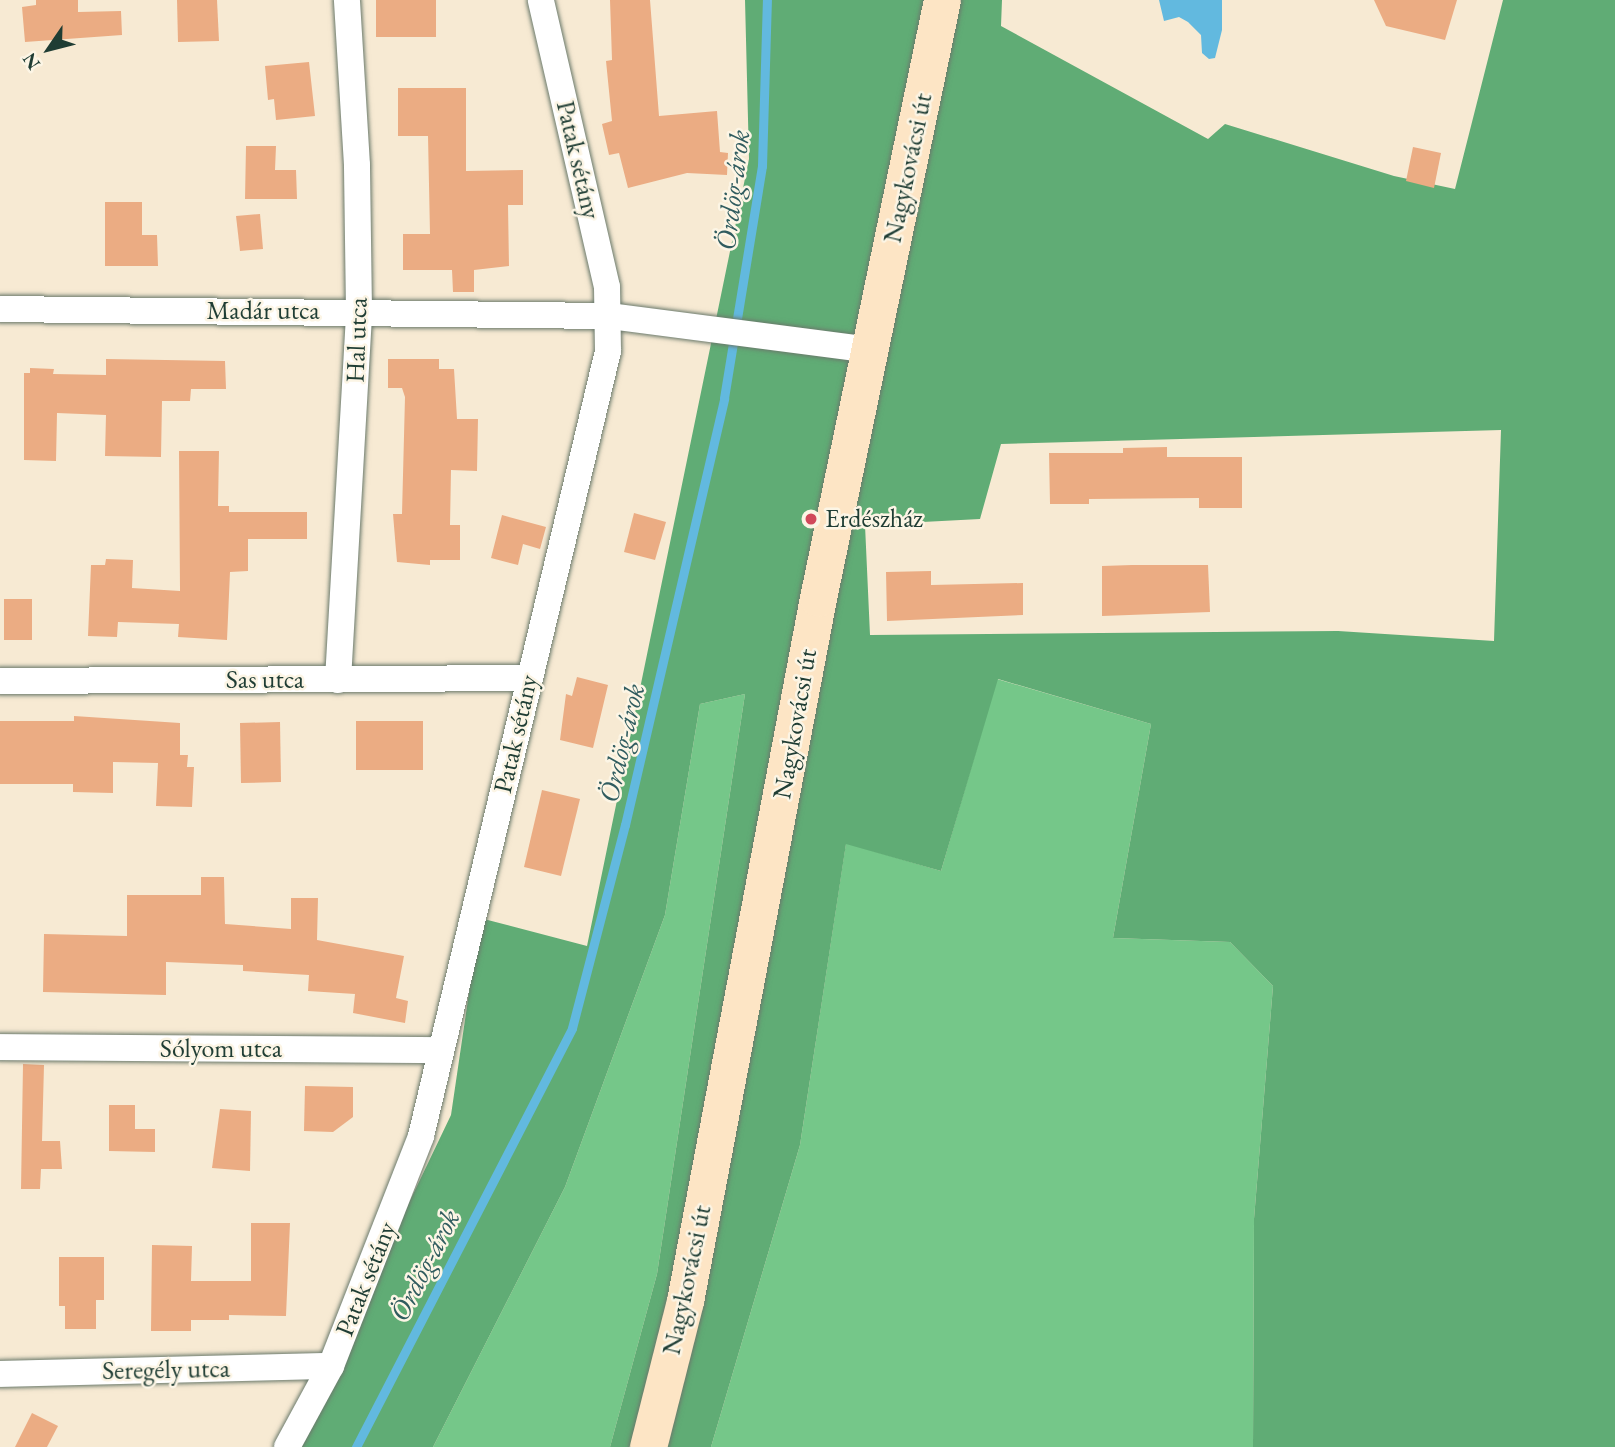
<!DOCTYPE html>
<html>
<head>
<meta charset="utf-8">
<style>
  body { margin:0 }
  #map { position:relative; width:1615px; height:1447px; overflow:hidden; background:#f7ead3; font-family:"EB Garamond",serif }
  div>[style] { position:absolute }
  .green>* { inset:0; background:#75c789 }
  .forest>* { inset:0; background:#60ac75 }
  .water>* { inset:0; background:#62b9df }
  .stream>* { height:9px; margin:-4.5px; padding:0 4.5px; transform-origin:4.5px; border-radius:4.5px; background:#62b9df }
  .building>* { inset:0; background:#ebac83 }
  .roads { filter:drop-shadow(0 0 2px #6b7a6c) drop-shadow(0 0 2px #6b7a6c) }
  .street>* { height:26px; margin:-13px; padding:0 13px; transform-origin:13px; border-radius:13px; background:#fff }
  .secondary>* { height:37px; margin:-18.5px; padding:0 18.5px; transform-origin:18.5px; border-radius:18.5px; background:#fde5c5 }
  .dots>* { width:19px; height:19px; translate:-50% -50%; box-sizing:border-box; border:4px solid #fcf5e5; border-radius:50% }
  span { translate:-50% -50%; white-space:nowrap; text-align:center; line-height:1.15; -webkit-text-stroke:5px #fcf5e5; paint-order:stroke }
  .street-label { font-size:26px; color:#1f3d34 }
  .poi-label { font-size:26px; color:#1f3d34 }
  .left { translate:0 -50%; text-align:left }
  .water-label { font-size:28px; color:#305c5f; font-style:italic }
  .north { position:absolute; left:14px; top:14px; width:70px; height:70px; -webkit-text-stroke:5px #fcf5e5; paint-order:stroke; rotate:235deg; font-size:19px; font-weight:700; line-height:28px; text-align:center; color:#1f3d34 }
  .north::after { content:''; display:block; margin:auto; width:24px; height:32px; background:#1f3d34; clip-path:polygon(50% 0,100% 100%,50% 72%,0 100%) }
</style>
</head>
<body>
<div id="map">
  <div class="green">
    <div style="clip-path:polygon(997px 679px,1151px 724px,1113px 938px,1230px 942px,1273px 986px,1254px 1219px,1253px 1447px,711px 1447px,800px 1145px,846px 843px,941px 871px)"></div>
    <div style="clip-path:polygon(745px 694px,657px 1274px,610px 1447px,433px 1447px,565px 1187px,665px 915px,700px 704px)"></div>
  </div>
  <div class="forest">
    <div style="clip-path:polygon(evenodd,745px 0,1002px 0,1001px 26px,1208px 139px,1225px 124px,1394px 176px,1455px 189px,1503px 0,1615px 0,1615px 1447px,1253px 1447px,1254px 1219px,1273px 986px,1230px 942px,1113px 938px,1151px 724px,998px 679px,941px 871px,846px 844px,800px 1145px,711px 1447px,610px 1447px,657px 1274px,745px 694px,700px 704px,665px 915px,565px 1187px,433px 1447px,292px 1447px,451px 1115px,480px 918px,587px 946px,749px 159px,745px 0,1501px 430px,1494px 641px,1338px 631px,870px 635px,865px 525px,980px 519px,1001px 444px,1501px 430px)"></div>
  </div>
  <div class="water">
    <div style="clip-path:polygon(1159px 0,1222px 0,1222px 30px,1215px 58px,1209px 59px,1202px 53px,1201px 35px,1188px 22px,1179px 17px,1164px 21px)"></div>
  </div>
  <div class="stream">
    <div style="left:356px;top:1447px;width:471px;rotate:-62.7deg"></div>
    <div style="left:572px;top:1028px;width:210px;rotate:-75.4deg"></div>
    <div style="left:625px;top:825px;width:438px;rotate:-76.9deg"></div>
    <div style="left:724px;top:398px;width:235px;rotate:-80.7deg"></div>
    <div style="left:762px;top:166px;width:166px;rotate:-88.3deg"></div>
  </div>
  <div class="building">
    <div style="clip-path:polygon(36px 0,78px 0,78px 12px,121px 11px,122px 35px,25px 42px,22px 7px,36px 5px)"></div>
    <div style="clip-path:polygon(177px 0,217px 0,219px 41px,178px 42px)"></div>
    <div style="clip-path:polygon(376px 0,436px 0,436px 37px,376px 37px)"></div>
    <div style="clip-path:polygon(610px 0,650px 0,659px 116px,717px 111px,720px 152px,728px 153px,727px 175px,687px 173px,628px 188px,619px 153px,609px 155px,602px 124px,612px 121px,606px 61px,612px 60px)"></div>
    <div style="clip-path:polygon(1374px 0,1457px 0,1445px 40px,1386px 26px)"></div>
    <div style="clip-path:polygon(309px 62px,315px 116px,276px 120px,274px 99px,268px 100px,265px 66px)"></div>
    <div style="clip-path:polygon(398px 88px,466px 88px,466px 171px,523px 170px,523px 205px,508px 205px,509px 266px,474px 270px,474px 292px,453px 292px,452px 270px,403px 270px,403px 234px,430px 234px,428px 136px,398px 136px)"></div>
    <div style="clip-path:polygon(246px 146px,276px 146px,275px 170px,296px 170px,297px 199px,245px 199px)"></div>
    <div style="clip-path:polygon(1413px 147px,1441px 153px,1434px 188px,1406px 181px)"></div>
    <div style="clip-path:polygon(105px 202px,142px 202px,142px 235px,157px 235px,158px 266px,105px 266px)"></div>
    <div style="clip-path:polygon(260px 214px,263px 249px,240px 251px,236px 216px)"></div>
    <div style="clip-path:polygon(106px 359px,225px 361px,226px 389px,191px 389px,190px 401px,162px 401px,161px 457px,105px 456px,106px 415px,57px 413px,56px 461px,24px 460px,24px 373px,30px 373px,30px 368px,54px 369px,53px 374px,106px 375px)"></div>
    <div style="clip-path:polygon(388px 359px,439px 359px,439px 369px,454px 369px,457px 419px,478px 419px,477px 471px,451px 470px,450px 525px,460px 525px,460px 560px,430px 560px,430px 565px,397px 562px,393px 514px,402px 514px,405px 397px,402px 388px,388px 388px)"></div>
    <div style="clip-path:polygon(1167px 447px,1167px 457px,1242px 457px,1242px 508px,1199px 508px,1199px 498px,1089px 499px,1089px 504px,1050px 504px,1049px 453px,1123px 453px,1123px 448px)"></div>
    <div style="clip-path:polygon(179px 451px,219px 451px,218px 506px,229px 506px,229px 512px,307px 512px,307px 539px,248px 539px,248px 571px,230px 572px,227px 640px,178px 637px,179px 624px,118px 622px,117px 637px,88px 636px,91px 565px,105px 565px,106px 559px,133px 560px,132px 588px,180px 591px)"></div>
    <div style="clip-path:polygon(634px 513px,666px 522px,655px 560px,624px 552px)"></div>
    <div style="clip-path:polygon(502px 515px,546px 527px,540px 549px,523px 544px,518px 565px,491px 558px)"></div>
    <div style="clip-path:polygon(1132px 565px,1208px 565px,1210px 612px,1102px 616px,1102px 566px)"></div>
    <div style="clip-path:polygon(931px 571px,931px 585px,1023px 583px,1023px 615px,887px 621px,886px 572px)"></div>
    <div style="clip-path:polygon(4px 599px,32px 599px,32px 640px,4px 640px)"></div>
    <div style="clip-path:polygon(577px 677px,608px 685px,593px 748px,560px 740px,566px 694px,572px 696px)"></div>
    <div style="clip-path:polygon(74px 716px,180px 723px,180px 755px,188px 755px,187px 767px,194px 767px,192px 807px,156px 806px,158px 763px,113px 762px,113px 793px,73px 792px,73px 784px,0 784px,0 721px,74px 721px)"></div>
    <div style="clip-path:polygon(356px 721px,423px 721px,423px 770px,356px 770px)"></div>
    <div style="clip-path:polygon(280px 722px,281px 782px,241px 783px,240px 723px)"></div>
    <div style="clip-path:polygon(542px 790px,580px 799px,561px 876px,524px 867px)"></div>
    <div style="clip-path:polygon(201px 877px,224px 877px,225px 924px,291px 929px,291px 898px,318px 898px,317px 940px,404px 956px,396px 998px,408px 1001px,405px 1023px,353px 1013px,355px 994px,308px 991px,309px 975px,243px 971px,243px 965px,166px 962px,166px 995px,43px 992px,44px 934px,127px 936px,127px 895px,201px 895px)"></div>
    <div style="clip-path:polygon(23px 1064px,44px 1065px,42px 1141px,60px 1141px,62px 1169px,41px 1169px,40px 1189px,21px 1189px)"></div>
    <div style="clip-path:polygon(305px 1086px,353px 1087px,353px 1117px,333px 1132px,304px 1131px)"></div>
    <div style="clip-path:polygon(109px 1105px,135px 1105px,135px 1129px,155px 1129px,155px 1152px,109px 1151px)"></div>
    <div style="clip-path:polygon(220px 1109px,251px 1111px,250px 1171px,212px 1168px)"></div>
    <div style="clip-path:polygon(251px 1223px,290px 1223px,286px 1316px,229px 1315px,229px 1320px,191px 1320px,191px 1331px,151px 1331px,152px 1245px,192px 1246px,191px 1281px,251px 1281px)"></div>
    <div style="clip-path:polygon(59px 1257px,104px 1257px,104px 1300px,96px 1300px,96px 1329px,65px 1329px,65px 1306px,59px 1306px)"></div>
    <div style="clip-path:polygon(32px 1413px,58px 1426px,47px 1447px,15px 1447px)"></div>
  </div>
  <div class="roads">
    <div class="street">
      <div style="left:0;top:309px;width:610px;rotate:0.66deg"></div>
      <div style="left:610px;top:316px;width:263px;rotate:7.4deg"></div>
      <div style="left:338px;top:680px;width:370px;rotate:-86.7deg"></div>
      <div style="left:359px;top:311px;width:146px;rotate:-90.8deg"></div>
      <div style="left:357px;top:165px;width:165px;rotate:-93.5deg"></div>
      <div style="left:0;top:681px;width:529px;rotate:-0.32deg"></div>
      <div style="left:0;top:1047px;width:441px;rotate:0.4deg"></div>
      <div style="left:0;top:1374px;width:331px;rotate:-1.4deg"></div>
      <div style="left:287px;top:1447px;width:92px;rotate:-61.5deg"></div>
      <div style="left:331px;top:1366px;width:247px;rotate:-68.6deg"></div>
      <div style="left:421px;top:1136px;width:807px;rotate:-76.6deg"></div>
      <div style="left:608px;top:351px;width:64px;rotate:-90.9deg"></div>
      <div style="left:607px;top:287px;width:294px;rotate:-103deg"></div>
    </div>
    <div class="secondary">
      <div style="left:648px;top:1447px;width:151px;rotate:-75.8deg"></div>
      <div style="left:685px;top:1301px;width:715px;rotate:-79.29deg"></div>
      <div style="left:818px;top:598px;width:611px;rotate:-78.29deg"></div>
    </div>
  </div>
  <div class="dots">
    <div style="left:811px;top:519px;background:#d1495b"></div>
  </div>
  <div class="street-label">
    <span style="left:578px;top:160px;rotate:77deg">Patak sétány</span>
    <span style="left:908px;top:168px;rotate:-78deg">Nagykovácsi út</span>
    <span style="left:263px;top:311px">Madár utca</span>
    <span style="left:357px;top:340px;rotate:-88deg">Hal utca</span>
    <span style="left:265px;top:680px">Sas utca</span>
    <span style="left:795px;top:724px;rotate:-80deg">Nagykovácsi út</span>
    <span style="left:516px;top:734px;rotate:-77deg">Patak sétány</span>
    <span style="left:221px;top:1049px">Sólyom utca</span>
    <span style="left:366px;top:1279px;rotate:-68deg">Patak sétány</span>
    <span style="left:687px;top:1280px;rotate:-78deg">Nagykovácsi út</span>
    <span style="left:166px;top:1370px;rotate:-1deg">Seregély utca</span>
  </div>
  <div class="poi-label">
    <span class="left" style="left:825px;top:519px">Erdészház</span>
  </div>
  <div class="water-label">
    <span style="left:732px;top:190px;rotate:-83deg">Ördög-árok</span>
    <span style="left:621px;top:743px;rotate:-77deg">Ördög-árok</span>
    <span style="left:424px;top:1265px;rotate:-63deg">Ördög-árok</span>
  </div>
  <div class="north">N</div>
</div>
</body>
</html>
